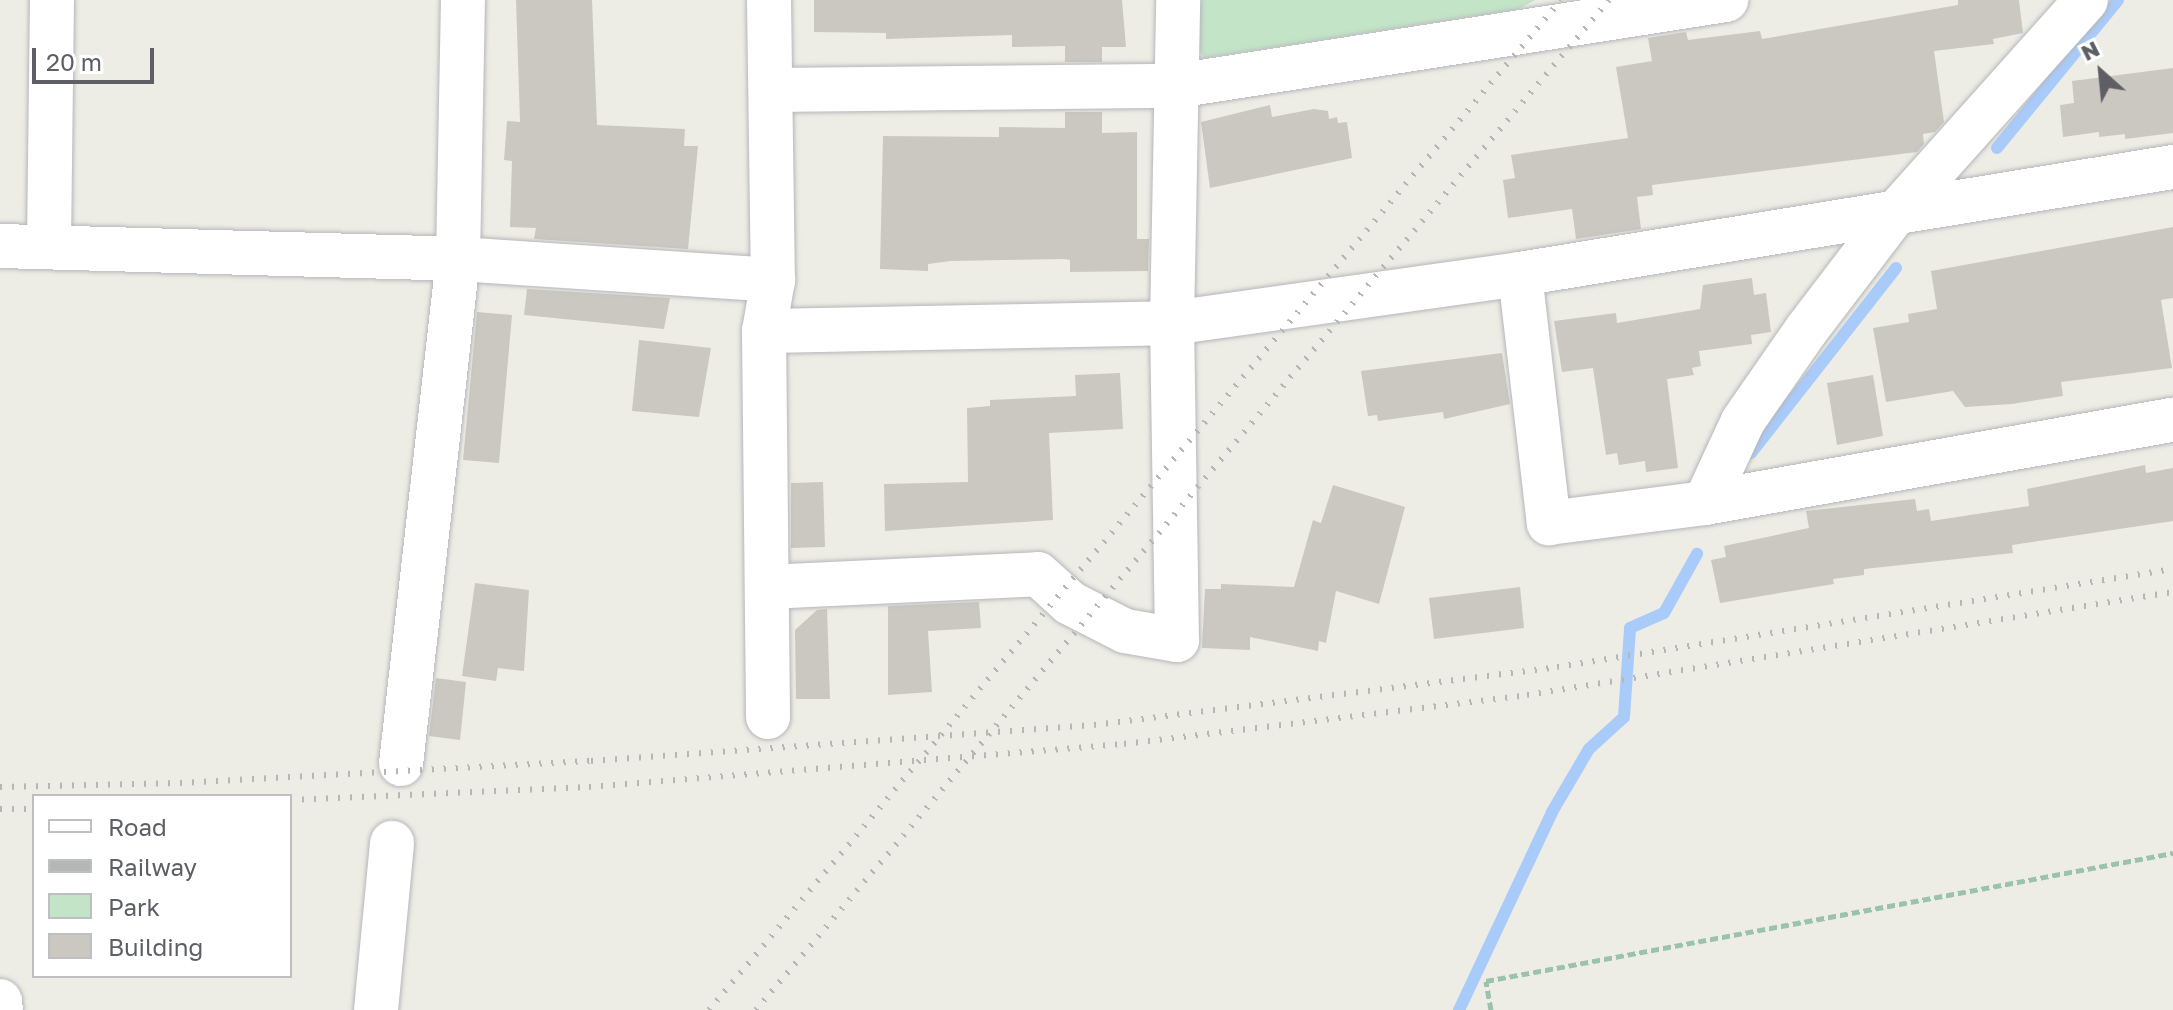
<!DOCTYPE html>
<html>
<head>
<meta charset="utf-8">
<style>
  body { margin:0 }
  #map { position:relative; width:2173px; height:1010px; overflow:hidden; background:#eeede5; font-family:"Golos Text",sans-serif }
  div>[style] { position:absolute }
  .green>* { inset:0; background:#c3e4c7 }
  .stream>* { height:12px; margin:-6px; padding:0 6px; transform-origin:6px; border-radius:6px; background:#a9cbfa }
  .building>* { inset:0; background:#cac8c1 }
  .path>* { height:5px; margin-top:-2.5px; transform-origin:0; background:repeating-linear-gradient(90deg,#9bc3ab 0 8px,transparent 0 12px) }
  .roads { filter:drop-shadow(0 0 2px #b5b6bb) drop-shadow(0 0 2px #b5b6bb) }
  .minor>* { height:44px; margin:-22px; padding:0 22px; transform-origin:22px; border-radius:22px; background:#fff }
  .rail>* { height:6px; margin-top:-3px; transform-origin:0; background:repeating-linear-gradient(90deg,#b5b6b6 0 2px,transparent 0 12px) }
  span { translate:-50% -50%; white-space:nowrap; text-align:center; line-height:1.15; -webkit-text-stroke:7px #fff; paint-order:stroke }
  .legend { position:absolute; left:32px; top:794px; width:260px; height:184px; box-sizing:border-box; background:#fff; border:2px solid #bebfc1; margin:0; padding:10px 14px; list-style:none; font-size:24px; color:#5d5f64 }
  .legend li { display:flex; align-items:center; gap:16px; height:40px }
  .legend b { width:40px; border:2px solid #bebfc1 }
  .north { position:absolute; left:2061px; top:32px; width:80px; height:80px; -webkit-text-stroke:6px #fff; paint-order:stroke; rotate:333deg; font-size:22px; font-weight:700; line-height:32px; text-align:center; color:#5d5f64 }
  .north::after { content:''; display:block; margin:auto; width:28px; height:36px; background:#5d5f64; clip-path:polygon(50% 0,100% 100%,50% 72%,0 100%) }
  .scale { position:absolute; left:32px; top:48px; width:122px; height:36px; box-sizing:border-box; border:4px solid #5d5f64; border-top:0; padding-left:10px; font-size:24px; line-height:28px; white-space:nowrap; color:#5d5f64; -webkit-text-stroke:6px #fff; paint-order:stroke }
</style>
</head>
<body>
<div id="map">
  <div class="green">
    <div style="clip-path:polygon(1194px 0,1535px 0,1519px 9px,1204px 58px,1194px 40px)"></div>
  </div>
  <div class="stream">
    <div style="left:1997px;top:148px;width:191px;rotate:-50.7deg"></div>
    <div style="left:1751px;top:453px;width:235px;rotate:-51.9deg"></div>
    <div style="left:1459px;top:1010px;width:219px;rotate:-64.8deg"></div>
    <div style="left:1552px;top:812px;width:73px;rotate:-59.6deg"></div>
    <div style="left:1589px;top:749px;width:47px;rotate:-42.4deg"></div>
    <div style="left:1624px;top:717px;width:89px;rotate:-86.1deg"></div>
    <div style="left:1630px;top:628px;width:37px;rotate:-24deg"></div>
    <div style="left:1664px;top:613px;width:68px;rotate:-60.8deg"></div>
  </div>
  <div class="building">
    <div style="clip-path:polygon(516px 0,592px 0,597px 125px,685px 129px,684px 146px,698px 146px,688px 249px,534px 239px,536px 228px,510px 227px,512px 161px,504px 160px,507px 121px,520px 122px)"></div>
    <div style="clip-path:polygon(814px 0,1122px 0,1126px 47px,1102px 47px,1102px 62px,1065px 62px,1065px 46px,1012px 47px,1012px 35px,886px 39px,886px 33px,814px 32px)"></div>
    <div style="clip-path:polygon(1958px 0,2019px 0,2023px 33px,1993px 39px,1994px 44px,1934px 51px,1944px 122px,1935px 132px,1923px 134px,1924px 144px,1917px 152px,1652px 185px,1653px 195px,1637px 197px,1641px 229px,1576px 239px,1572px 209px,1508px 218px,1503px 180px,1515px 178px,1511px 155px,1628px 138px,1616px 67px,1652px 61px,1648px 38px,1686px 32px,1688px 40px,1760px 31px,1762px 39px,1958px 5px)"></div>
    <div style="clip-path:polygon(2173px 68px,2173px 133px,2125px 139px,2125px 134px,2099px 137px,2099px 132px,2063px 137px,2060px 105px,2074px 103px,2072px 81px)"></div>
    <div style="clip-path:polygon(1270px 105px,1272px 117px,1314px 109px,1328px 111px,1329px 119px,1337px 117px,1338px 123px,1347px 122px,1352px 158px,1210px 188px,1201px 122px)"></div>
    <div style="clip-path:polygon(1065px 112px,1102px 112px,1102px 133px,1137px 132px,1137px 239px,1149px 239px,1148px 271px,1070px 272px,1070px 260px,1064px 259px,951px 261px,928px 264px,928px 271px,880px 269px,883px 136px,999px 137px,999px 127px,1065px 128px)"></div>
    <div style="clip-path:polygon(2173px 227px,2173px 298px,2161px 300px,2172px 368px,2061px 382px,2063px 396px,2012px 404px,1965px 407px,1953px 391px,1886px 402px,1873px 328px,1909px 322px,1908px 314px,1937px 309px,1931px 271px)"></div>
    <div style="clip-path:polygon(1752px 278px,1754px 295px,1766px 293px,1771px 332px,1751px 335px,1752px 344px,1699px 351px,1701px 366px,1692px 368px,1694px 375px,1667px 379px,1678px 468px,1646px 472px,1645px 461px,1619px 465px,1617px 453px,1606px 455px,1593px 368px,1562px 372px,1554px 321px,1616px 313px,1617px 323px,1700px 309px,1703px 285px)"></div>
    <div style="clip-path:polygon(527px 289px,670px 298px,664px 329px,524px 315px)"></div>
    <div style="clip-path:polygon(477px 312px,512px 315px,499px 463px,463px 460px)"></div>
    <div style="clip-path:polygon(639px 340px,711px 348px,699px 417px,632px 411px)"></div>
    <div style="clip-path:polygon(1502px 353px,1510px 404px,1444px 419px,1443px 412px,1378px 421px,1377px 415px,1368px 416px,1361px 371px)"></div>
    <div style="clip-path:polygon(1120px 373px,1123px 429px,1049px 433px,1053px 520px,885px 531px,884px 484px,968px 482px,967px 408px,990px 406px,990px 400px,1076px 396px,1075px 375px)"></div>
    <div style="clip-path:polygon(1873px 375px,1883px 436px,1837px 445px,1827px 383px)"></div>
    <div style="clip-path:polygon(2145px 465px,2146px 473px,2173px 468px,2173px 521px,2012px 545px,2013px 553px,1864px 569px,1864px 575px,1833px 579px,1834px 584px,1720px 603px,1711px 560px,1726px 557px,1724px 546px,1809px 528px,1806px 511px,1915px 499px,1917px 511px,1929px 509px,1931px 521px,2029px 506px,2027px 489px)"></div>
    <div style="clip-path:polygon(823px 482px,825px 547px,791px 548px,791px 483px)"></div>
    <div style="clip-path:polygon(1333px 485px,1405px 507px,1379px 604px,1336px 591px,1326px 643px,1319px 641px,1318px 651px,1250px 637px,1250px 650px,1202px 648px,1205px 589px,1221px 589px,1221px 584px,1294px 587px,1313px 520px,1321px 523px)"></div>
    <div style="clip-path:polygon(475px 583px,529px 590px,524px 671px,498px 668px,496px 681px,462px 676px)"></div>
    <div style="clip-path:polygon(1520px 587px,1524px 628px,1434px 639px,1429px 598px)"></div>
    <div style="clip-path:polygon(979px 602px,981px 628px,928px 631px,932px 692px,888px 695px,888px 606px)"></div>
    <div style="clip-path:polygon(827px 609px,830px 699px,796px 699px,795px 630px,817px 610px)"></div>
    <div style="clip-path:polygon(436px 678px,466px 682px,460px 740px,429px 736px)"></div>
  </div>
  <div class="path">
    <div style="left:1491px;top:1010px;width:29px;rotate:-100deg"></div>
    <div style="left:1486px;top:981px;width:699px;rotate:-10.55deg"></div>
  </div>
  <div class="roads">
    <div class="minor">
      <div style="left:769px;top:0;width:280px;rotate:89.2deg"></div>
      <div style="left:771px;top:90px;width:405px;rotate:-0.6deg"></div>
      <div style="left:1176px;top:86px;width:557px;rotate:-8.89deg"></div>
      <div style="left:49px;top:244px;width:244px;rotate:-89.3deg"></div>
      <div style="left:0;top:246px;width:458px;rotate:1.6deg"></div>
      <div style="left:458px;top:259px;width:259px;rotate:-88.9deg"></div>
      <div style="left:1520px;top:274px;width:251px;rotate:83.4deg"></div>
      <div style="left:1549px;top:523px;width:157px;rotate:-7.3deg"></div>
      <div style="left:1705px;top:503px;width:90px;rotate:-65.1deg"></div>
      <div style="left:1743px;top:421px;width:112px;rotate:-55.2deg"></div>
      <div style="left:1807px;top:329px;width:143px;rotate:-52.7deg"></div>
      <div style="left:1894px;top:215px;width:288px;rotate:-48.2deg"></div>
      <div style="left:764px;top:331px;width:408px;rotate:-1.1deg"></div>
      <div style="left:1172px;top:323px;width:351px;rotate:-8deg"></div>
      <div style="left:1520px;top:274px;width:662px;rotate:-9.31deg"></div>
      <div style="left:1705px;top:503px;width:475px;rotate:-10.1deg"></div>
      <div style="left:767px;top:587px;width:271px;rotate:-2.7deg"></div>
      <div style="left:1038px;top:574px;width:43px;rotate:42.2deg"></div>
      <div style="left:1070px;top:603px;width:62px;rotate:27deg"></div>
      <div style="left:1125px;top:631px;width:53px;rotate:9.8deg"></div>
      <div style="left:1177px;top:640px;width:317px;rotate:-90.9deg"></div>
      <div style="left:1172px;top:323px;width:323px;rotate:-88.9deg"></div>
      <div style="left:401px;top:764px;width:508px;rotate:-83.56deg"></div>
      <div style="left:458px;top:259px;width:316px;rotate:3.8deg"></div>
      <div style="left:773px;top:280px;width:52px;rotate:100deg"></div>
      <div style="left:764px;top:331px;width:386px;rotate:89.4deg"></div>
      <div style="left:0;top:1001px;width:9px;rotate:84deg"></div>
      <div style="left:376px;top:1010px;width:168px;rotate:-84.5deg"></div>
    </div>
  </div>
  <div class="rail">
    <div style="left:0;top:787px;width:180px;rotate:-1.3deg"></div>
    <div style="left:180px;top:783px;width:412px;rotate:-3.1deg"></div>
    <div style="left:591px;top:761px;width:504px;rotate:-4.09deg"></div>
    <div style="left:1094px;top:725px;width:467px;rotate:-7.1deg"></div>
    <div style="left:1557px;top:667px;width:624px;rotate:-9.04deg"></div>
    <div style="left:290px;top:800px;width:299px;rotate:-2.5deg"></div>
    <div style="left:589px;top:787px;width:537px;rotate:-4.6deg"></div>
    <div style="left:1124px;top:744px;width:406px;rotate:-6.9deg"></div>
    <div style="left:1527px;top:695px;width:654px;rotate:-9.06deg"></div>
    <div style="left:0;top:809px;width:34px"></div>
    <div style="left:709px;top:1010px;width:1321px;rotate:-49.85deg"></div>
    <div style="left:756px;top:1010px;width:1322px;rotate:-49.82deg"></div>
  </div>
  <ul class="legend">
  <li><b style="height:10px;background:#fff"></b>Road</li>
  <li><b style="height:10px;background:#b5b6b6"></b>Railway</li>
  <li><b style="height:22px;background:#c3e4c7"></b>Park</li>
  <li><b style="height:22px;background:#cac8c1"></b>Building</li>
  </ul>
  <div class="north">N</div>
  <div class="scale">20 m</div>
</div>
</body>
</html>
